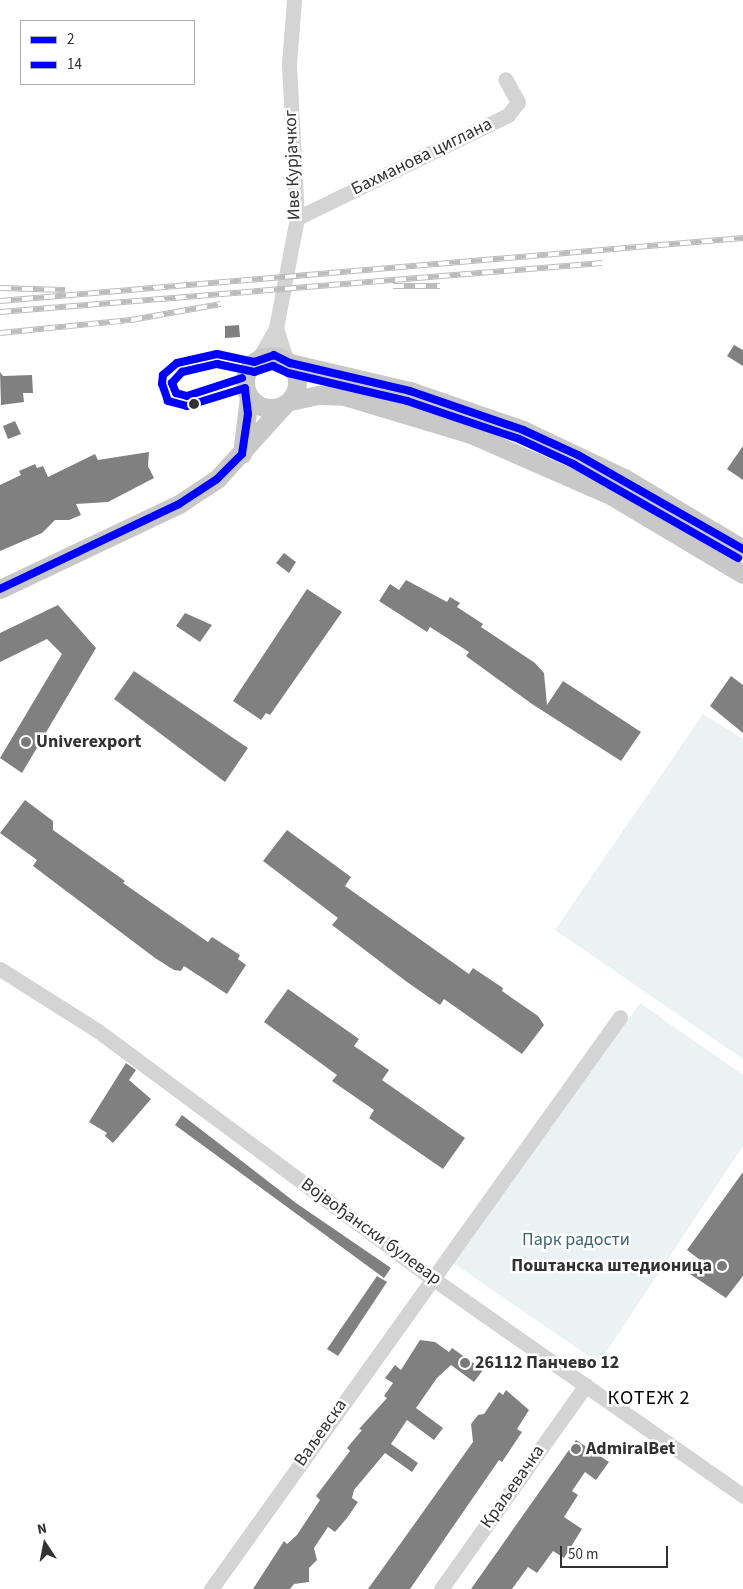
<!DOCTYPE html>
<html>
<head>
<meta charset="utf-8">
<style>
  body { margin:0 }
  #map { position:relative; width:743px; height:1589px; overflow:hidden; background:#fff; font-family:"Source Sans 3",sans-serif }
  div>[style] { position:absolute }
  .green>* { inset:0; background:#eaf2f3 }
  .building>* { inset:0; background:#808080 }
  .minor>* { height:15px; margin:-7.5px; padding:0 7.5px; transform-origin:7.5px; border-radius:7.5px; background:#d4d4d4 }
  .major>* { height:19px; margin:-9.5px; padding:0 9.5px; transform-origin:9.5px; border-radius:9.5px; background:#c8c8c8 }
  .major>.ring { margin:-9.5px; padding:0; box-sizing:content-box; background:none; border:19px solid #c8c8c8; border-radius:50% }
  .rail>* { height:5.5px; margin-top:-2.75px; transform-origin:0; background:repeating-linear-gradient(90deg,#fff 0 11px,#bcbcbc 0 22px); box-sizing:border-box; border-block:1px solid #bcbcbc }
  .bus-1>* { height:8px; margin:-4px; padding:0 4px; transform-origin:4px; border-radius:4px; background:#00f }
  .bus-2>* { height:8px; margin:-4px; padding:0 4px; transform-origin:4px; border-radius:4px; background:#00f }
  .dots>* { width:14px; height:14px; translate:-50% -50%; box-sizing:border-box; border:2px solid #fff; border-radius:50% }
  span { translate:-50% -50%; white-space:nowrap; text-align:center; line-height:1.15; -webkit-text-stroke:5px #fff; paint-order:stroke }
  .street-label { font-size:18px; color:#323232 }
  .poi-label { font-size:18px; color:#323232; font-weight:700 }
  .left { translate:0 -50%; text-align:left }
  .right { translate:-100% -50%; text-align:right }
  .park-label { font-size:18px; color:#3c6671 }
  .quarter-label { font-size:20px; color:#000; letter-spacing:1px }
  .legend { position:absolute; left:20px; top:20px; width:175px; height:65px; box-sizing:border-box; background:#fff; border:1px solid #adadad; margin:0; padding:6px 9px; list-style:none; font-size:15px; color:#323232 }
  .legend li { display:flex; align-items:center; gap:10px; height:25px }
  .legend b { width:25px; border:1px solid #adadad }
  .north { position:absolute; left:20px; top:1519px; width:50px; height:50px; -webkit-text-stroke:4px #fff; paint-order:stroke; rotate:349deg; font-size:14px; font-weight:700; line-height:20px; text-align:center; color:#323232 }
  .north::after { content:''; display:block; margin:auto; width:18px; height:22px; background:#323232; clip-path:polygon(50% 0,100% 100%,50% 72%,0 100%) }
  .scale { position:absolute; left:560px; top:1546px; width:108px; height:22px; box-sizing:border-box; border:2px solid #323232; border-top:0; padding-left:6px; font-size:15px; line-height:18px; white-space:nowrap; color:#323232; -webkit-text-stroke:4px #fff; paint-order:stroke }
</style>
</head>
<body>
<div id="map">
  <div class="green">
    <div style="clip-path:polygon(703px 714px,743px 739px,743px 1059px,555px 930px)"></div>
    <div style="clip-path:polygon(640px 1003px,743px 1075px,743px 1146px,599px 1363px,453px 1263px)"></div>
  </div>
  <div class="building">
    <div style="clip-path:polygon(239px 325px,240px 337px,225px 338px,225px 326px)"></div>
    <div style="clip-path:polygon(734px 345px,743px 350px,743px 366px,727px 356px)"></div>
    <div style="clip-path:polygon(0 372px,3px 376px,32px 375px,33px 393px,23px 393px,24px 402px,1px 405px)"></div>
    <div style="clip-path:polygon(15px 421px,21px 434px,8px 439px,3px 426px)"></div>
    <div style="clip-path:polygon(743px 446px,743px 480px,727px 469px)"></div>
    <div style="clip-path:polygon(149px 452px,148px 466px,154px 478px,108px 502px,76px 504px,81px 515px,69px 520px,55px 520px,42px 533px,0 551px,0 485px,21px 475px,19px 471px,35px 464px,37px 468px,43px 466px,48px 477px,95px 454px,98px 460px)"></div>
    <div style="clip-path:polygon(284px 553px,296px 562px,289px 573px,276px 563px)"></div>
    <div style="clip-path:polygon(406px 580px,447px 602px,450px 597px,460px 603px,457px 607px,483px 624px,481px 627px,535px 663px,544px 673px,547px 705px,563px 681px,641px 732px,621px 761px,532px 704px,466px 656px,469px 652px,430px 627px,427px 632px,379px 601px,390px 584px,399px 590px)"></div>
    <div style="clip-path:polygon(307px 589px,342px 612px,270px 715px,266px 713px,261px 720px,233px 701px)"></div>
    <div style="clip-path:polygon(58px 605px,96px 648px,22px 773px,0 758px,62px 654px,47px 639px,0 662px,0 633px)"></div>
    <div style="clip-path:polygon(185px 613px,212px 625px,200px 642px,176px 626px)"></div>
    <div style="clip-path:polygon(134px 671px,248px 748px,225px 782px,114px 699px)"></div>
    <div style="clip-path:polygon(731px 676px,743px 685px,743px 733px,710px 706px)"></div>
    <div style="clip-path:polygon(25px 800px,53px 821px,53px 830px,125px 881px,123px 883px,208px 942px,212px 937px,240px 955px,238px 959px,246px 965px,227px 994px,184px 966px,181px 971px,174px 970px,155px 958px,33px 866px,37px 860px,0 833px)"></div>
    <div style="clip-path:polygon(287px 830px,351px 877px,345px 886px,469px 974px,473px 968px,503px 988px,502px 991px,538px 1016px,544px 1025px,522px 1054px,444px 999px,440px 1005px,407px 982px,332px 925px,338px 918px,263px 861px)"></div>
    <div style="clip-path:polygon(288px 989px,359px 1039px,354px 1046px,389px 1070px,382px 1080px,465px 1138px,443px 1169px,369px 1118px,374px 1110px,332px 1081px,337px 1075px,264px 1022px)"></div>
    <div style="clip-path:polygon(126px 1063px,136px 1070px,129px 1080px,151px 1099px,113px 1143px,105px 1136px,107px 1133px,89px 1122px)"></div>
    <div style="clip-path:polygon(182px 1115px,296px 1203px,391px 1268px,384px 1278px,175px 1125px)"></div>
    <div style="clip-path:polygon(743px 1172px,743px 1276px,726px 1298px,690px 1274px,700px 1260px,687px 1250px)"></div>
    <div style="clip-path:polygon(377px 1276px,387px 1282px,338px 1356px,327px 1349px)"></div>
    <div style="clip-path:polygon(420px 1340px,435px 1342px,449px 1352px,452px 1348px,483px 1370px,474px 1382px,451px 1365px,437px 1378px,416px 1408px,443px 1428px,434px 1440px,407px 1420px,391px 1444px,418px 1463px,412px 1472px,385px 1453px,354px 1490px,352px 1498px,358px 1502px,347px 1518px,335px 1532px,328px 1527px,314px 1548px,317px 1560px,309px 1568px,309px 1582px,294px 1584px,290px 1589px,253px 1589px,284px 1541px,287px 1544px,297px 1535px,320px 1500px,316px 1496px,350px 1451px,347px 1448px,362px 1430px,359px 1429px,387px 1398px,384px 1396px,393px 1383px,385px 1378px,395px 1365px,401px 1370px)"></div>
    <div style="clip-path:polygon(506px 1390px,529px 1410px,517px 1429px,522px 1432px,502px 1462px,499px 1460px,410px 1589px,368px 1589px,473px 1442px,471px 1424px,478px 1415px,484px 1414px,499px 1392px,503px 1395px)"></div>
    <div style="clip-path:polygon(576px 1440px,609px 1462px,596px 1480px,585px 1472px,572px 1491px,578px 1495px,564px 1517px,582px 1529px,564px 1558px,553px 1551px,537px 1573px,528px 1567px,512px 1589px,471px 1589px)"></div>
  </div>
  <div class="minor">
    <div style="left:297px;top:218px;width:235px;rotate:-26deg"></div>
    <div style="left:508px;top:115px;width:16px;rotate:-52deg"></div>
    <div style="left:518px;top:102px;width:26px;rotate:-119deg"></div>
    <div style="left:276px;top:328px;width:35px;rotate:72deg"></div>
    <div style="left:259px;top:358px;width:34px;rotate:-60deg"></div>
    <div style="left:276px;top:328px;width:112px;rotate:-79.2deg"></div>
    <div style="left:297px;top:218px;width:154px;rotate:-93deg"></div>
    <div style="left:289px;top:64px;width:64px;rotate:-85.5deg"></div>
    <div style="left:0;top:969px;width:116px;rotate:32.3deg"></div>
    <div style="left:98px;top:1031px;width:415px;rotate:36.5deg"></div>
    <div style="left:432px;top:1278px;width:380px;rotate:35deg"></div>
    <div style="left:211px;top:1589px;width:703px;rotate:-54.43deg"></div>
    <div style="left:441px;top:1589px;width:250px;rotate:-54.6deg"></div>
  </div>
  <div class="major">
    <div class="ring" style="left:245px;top:356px;width:33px;height:33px"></div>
    <div style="left:290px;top:363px;width:123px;rotate:13.1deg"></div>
    <div style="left:410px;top:391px;width:120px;rotate:19deg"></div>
    <div style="left:523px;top:430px;width:112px;rotate:25.4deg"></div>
    <div style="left:624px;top:478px;width:139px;rotate:30.8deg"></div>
    <div style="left:290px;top:401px;width:30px;rotate:-12deg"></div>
    <div style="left:319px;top:395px;width:25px;rotate:2deg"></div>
    <div style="left:344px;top:396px;width:133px;rotate:16.7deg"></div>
    <div style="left:471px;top:434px;width:154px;rotate:23.7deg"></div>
    <div style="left:612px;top:496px;width:152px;rotate:30.8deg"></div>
    <div style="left:242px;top:454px;width:57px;rotate:-83deg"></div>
    <div style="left:0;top:589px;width:198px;rotate:-25.4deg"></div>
    <div style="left:179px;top:504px;width:45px;rotate:-33.3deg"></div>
    <div style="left:217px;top:479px;width:100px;rotate:-47.8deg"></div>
  </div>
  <div class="rail">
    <div style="left:393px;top:286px;width:47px"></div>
    <div style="left:0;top:288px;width:65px;rotate:1.8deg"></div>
    <div style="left:0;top:301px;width:746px;rotate:-4.85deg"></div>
    <div style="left:0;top:312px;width:604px;rotate:-4.65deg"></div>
    <div style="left:0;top:333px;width:132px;rotate:-5.7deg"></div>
    <div style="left:131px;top:320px;width:91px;rotate:-10.1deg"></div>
  </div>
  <div class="bus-1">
    <div style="left:245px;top:388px;width:61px;rotate:162.8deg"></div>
    <div style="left:187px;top:406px;width:20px;rotate:-165deg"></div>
    <div style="left:168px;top:401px;width:18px;rotate:-109deg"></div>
    <div style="left:162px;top:384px;width:9px;rotate:-84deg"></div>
    <div style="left:163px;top:375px;width:18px;rotate:-41deg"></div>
    <div style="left:177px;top:363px;width:41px;rotate:-12.7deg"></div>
    <div style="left:217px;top:354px;width:38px;rotate:12deg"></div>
    <div style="left:254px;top:362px;width:21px;rotate:-19deg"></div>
    <div style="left:274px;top:355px;width:18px;rotate:27deg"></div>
    <div style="left:290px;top:363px;width:123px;rotate:13.1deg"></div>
    <div style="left:410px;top:391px;width:120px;rotate:19deg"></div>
    <div style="left:523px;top:430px;width:60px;rotate:24.4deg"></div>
    <div style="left:578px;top:455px;width:190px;rotate:29.7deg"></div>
    <div style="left:0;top:589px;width:198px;rotate:-25.4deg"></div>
    <div style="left:179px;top:504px;width:45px;rotate:-33.3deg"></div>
    <div style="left:217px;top:479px;width:35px;rotate:-45deg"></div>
    <div style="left:242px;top:454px;width:40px;rotate:-81.5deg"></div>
    <div style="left:248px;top:414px;width:26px;rotate:-97deg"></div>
  </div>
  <div class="bus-2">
    <div style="left:242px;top:378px;width:58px;rotate:161.9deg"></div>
    <div style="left:187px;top:396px;width:11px;rotate:-165deg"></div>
    <div style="left:176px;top:393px;width:11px;rotate:-112deg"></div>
    <div style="left:172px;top:383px;width:15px;rotate:-48deg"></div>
    <div style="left:182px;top:372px;width:36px;rotate:-13deg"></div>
    <div style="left:217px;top:364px;width:38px;rotate:12deg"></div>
    <div style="left:254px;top:372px;width:20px;rotate:-18deg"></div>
    <div style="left:273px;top:366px;width:17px;rotate:25deg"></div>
    <div style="left:288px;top:373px;width:122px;rotate:13.2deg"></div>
    <div style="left:407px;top:401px;width:118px;rotate:18.7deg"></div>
    <div style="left:519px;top:439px;width:60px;rotate:24.8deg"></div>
    <div style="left:573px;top:464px;width:190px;rotate:29.7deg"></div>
  </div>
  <div class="dots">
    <div style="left:194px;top:404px;background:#323232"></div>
    <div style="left:26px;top:742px;background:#7a7a7a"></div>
    <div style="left:722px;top:1266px;background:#7a7a7a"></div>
    <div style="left:465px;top:1363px;background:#7a7a7a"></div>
    <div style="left:576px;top:1449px;background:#7a7a7a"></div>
  </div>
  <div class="street-label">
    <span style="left:422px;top:157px;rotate:-26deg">Бахманова циглана</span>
    <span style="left:293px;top:165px;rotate:-92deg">Иве Курјачког</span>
    <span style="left:371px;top:1232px;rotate:36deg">Војвођански булевар</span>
    <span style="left:321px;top:1433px;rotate:-55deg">Ваљевска</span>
    <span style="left:513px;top:1487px;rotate:-55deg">Краљевачка</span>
  </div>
  <div class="poi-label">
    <span class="left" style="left:36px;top:742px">Univerexport</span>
    <span class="right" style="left:712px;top:1266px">Поштанска штедионица</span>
    <span class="left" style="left:475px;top:1363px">26112 Панчево 12</span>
    <span class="left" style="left:586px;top:1449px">AdmiralBet</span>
  </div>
  <div class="park-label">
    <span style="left:576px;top:1240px">Парк радости</span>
  </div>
  <div class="quarter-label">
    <span style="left:649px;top:1398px">КОТЕЖ 2</span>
  </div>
  <ul class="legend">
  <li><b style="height:6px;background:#00f"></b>2</li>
  <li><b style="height:6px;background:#00f"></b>14</li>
  </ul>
  <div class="north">N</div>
  <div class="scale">50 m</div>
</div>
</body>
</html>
